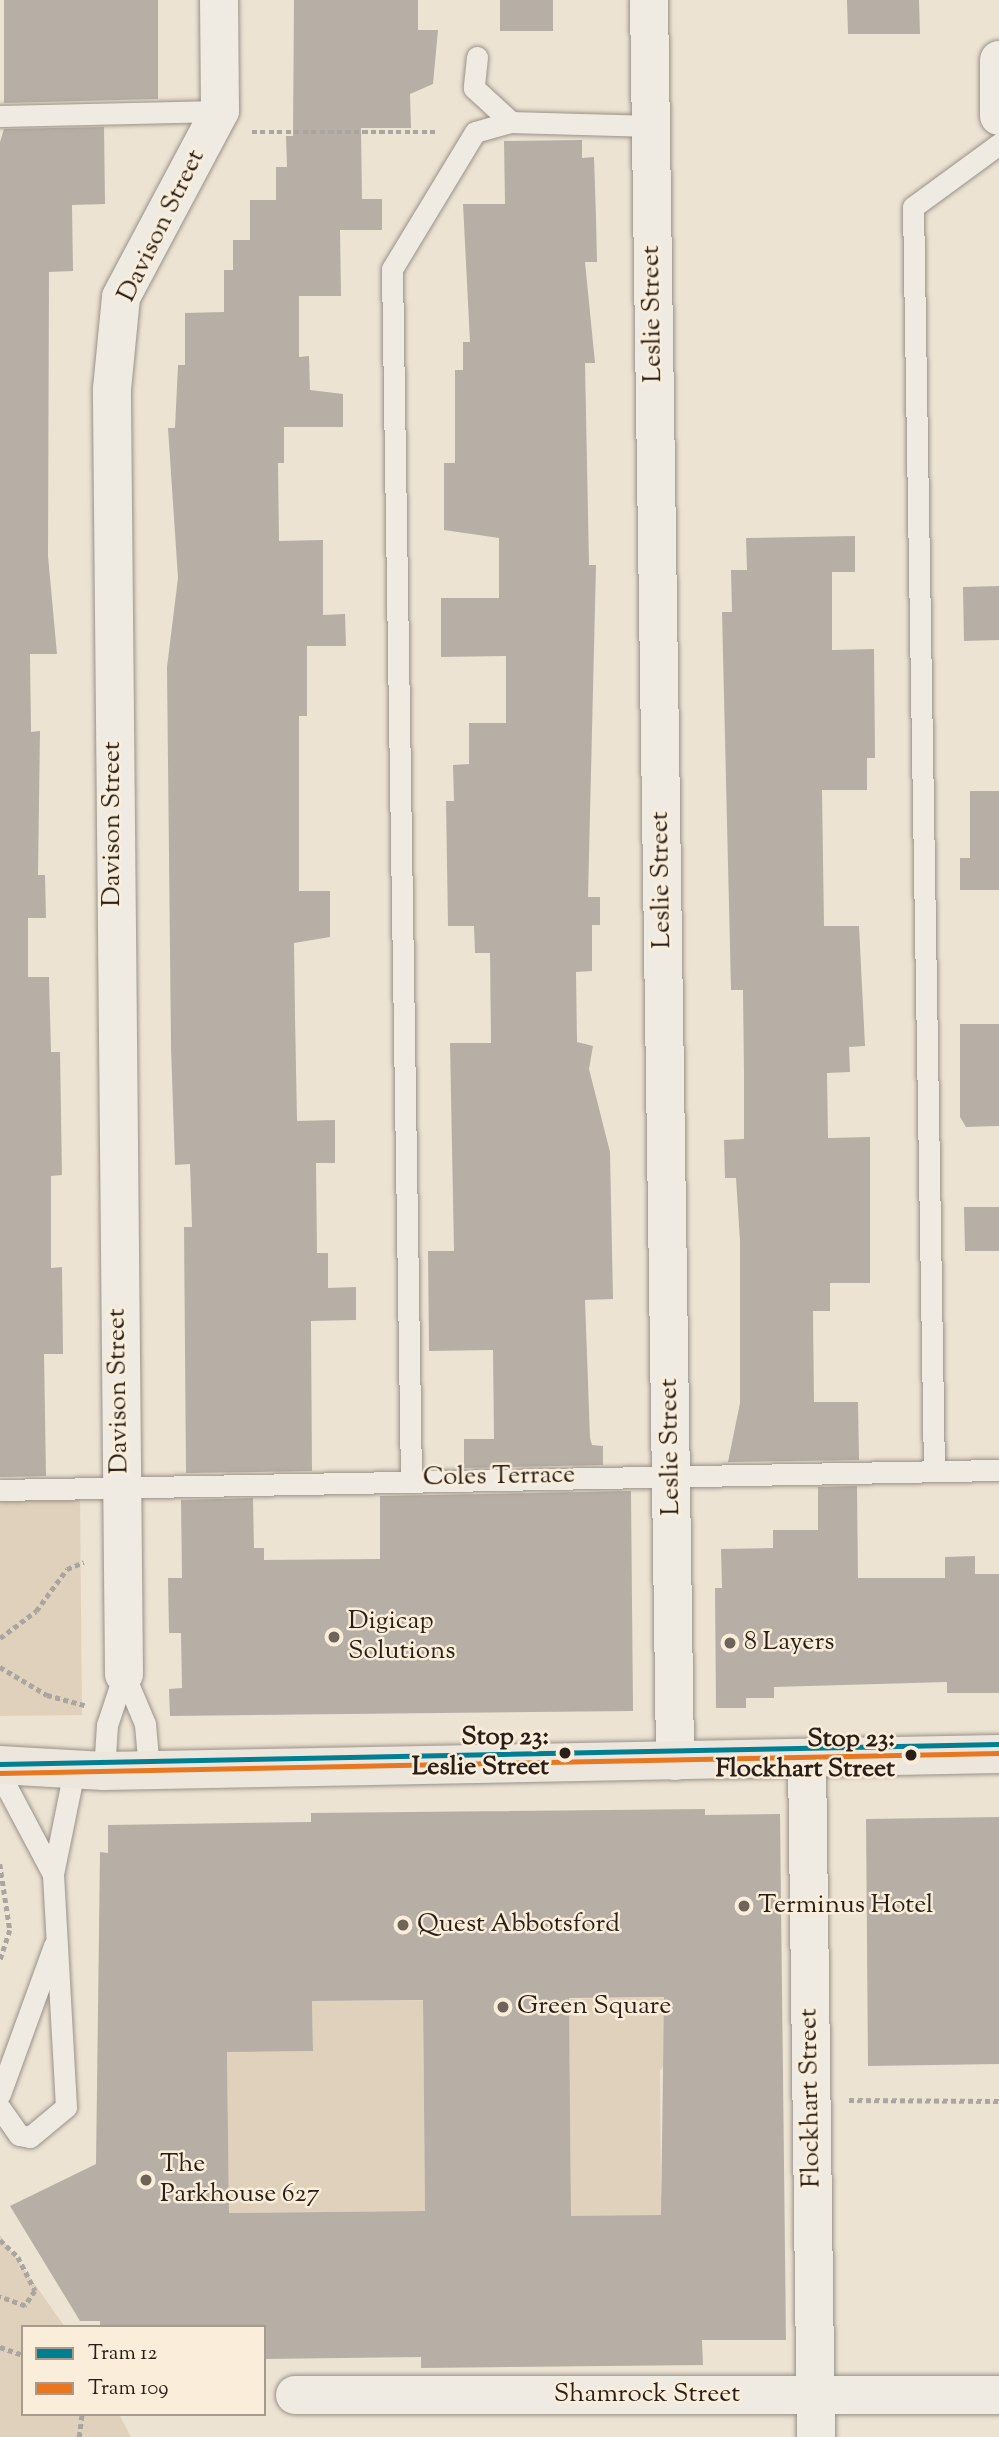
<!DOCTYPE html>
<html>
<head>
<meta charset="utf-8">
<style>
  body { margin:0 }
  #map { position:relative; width:999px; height:2437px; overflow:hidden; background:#ede3d3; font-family:"Sorts Mill Goudy",serif }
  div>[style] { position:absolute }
  .green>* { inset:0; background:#e0d1bc }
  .building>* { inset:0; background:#b7afa5 }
  .path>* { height:4.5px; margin-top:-2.25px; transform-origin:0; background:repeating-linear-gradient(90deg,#aaa59e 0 5px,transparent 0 8.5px) }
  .roads { filter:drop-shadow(0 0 2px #999289) drop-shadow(0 0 2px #999289) }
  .service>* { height:21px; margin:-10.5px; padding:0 10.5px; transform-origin:10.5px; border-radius:10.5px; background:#f0ebe2 }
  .minor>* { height:38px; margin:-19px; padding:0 19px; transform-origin:19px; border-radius:19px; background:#f0ebe2 }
  .primary>* { height:38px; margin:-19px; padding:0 19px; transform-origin:19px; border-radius:19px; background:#ede6dd }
  .tram-1>* { height:5px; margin:-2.5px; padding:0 2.5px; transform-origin:2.5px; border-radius:2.5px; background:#007e92 }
  .tram-2>* { height:5px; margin:-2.5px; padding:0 2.5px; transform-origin:2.5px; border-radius:2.5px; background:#e87722 }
  .dots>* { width:19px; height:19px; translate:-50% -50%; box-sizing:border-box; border:4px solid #faeedb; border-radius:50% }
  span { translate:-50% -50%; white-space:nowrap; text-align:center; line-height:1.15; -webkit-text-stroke:5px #faeedb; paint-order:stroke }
  .street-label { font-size:26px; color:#291f18 }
  .poi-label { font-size:26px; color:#291f18 }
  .left { translate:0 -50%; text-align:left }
  .stop-label { font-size:26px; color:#291f18; font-weight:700 }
  .right { translate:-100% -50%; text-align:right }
  .legend { position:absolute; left:21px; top:2325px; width:245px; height:91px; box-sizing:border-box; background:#faeedb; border:2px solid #a69b8d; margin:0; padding:9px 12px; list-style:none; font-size:21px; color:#291f18 }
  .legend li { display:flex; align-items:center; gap:14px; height:35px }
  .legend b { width:35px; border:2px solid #a69b8d }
</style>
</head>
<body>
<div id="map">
  <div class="green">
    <div style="clip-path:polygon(80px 1499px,82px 1715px,0 1716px,0 1500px)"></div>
    <div style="clip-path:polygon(708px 1997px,660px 2071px,661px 2196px,712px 2215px,538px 2217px,571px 2200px,569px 2013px,541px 1999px)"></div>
    <div style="clip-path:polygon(465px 2000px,423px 2015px,425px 2202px,462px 2217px,419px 2211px,229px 2213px,227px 2052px,313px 2051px,312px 2001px)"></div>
    <div style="clip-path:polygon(0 2235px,65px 2327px,23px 2327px,23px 2414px,119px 2414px,131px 2437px,0 2437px)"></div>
  </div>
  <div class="building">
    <div style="clip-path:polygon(4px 0,158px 0,158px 99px,4px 103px)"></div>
    <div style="clip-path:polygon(294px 0,418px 0,418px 30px,438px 30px,433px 84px,410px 94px,411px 128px,361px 128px,362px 199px,382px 199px,382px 230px,340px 230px,341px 296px,299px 296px,299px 357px,309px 356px,310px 390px,343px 394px,343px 427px,284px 427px,284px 463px,278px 463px,279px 541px,323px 540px,323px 615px,345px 614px,346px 646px,307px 646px,307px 716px,299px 716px,299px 891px,330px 891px,330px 937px,294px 943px,295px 1015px,297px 1121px,335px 1120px,335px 1163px,316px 1163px,317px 1253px,328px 1253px,328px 1288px,356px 1287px,356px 1320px,311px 1321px,312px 1471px,186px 1473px,184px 1227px,192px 1227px,190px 1164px,175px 1165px,171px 1047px,167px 667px,178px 578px,168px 428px,175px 428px,178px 365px,185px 365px,185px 313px,224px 312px,224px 270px,233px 270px,233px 240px,250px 240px,250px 200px,276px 200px,276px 167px,287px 167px,286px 136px,293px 136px)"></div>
    <div style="clip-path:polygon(500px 0,553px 0,553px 31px,500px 31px)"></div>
    <div style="clip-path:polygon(847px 0,919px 0,920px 34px,848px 34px)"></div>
    <div style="clip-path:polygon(104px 127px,105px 204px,72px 205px,73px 271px,49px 272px,48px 556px,57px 654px,30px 654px,31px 732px,40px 731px,38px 875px,45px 875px,46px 918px,28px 918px,28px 977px,49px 977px,51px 1052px,60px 1052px,62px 1175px,51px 1176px,51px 1268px,62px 1267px,63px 1354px,44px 1354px,46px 1476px,0 1477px,0 142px,4px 129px)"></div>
    <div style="clip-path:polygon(582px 140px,582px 158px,594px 157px,596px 218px,597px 262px,585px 262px,595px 363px,585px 363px,589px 565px,596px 565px,588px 897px,600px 897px,600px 925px,592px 925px,592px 971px,576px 972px,577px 1042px,593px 1046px,589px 1069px,610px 1152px,613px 1299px,585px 1300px,590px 1438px,592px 1445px,603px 1446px,603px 1465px,464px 1468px,464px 1439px,494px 1439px,493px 1350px,429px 1351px,428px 1251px,454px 1251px,450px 1043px,491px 1043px,490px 953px,475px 953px,474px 926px,448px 926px,446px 801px,454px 801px,453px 765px,469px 764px,469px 723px,506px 723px,506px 656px,441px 657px,441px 598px,499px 598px,499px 538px,444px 530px,444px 463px,455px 463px,455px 370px,463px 370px,463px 342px,470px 342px,463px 204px,505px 204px,504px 141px)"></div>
    <div style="clip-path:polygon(855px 536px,855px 572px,832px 572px,832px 650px,874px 649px,875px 758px,867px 758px,867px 790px,822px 790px,824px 926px,859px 926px,865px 1046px,849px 1047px,850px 1072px,827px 1073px,828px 1138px,870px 1137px,870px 1283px,830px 1283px,830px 1311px,813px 1311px,814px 1402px,858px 1402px,859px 1460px,728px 1462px,740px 1403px,740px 1241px,736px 1178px,725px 1178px,724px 1140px,744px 1139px,744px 1073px,743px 990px,731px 990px,722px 612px,732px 612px,731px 570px,747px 570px,746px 538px)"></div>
    <div style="clip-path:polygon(999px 586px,999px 640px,964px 641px,963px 587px)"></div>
    <div style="clip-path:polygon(970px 791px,999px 791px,999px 890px,960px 890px,960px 858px,970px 858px)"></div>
    <div style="clip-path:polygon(960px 1024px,999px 1024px,999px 1126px,966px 1127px,960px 1117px)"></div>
    <div style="clip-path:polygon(964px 1207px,999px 1207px,999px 1251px,965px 1251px)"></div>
    <div style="clip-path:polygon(857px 1486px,858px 1578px,945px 1578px,945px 1557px,975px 1556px,975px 1574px,999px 1574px,999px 1693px,947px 1693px,947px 1682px,774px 1687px,774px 1698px,746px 1698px,746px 1708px,716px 1708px,715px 1588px,722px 1588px,721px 1549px,773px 1548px,773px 1530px,818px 1530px,818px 1487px)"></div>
    <div style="clip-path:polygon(631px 1491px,633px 1711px,170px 1716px,169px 1689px,182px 1688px,181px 1633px,169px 1633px,168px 1578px,182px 1578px,181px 1500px,253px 1498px,254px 1548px,264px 1548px,264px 1560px,380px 1559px,380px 1496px)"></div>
    <div style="clip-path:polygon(evenodd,705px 1809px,705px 1815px,780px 1814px,786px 2340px,702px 2340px,703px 2365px,421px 2368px,421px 2357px,264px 2359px,264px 2327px,100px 2327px,100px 2321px,80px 2321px,10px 2206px,96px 2164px,100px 1852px,108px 1853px,108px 1825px,311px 1822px,311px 1813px,705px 1809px,664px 1997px,661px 2215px,571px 2216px,569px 1998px,664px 1997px,705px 1809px,423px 2000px,425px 2211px,229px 2213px,227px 2052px,313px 2051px,312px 2001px,423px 2000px)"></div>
    <div style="clip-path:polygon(999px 1817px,999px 2064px,868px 2066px,866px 1819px)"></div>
  </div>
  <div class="path">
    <div style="left:252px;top:132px;width:187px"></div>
    <div style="left:0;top:1638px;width:45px;rotate:-36.9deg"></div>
    <div style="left:36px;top:1611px;width:52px;rotate:-53.6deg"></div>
    <div style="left:67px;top:1569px;width:18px;rotate:-22deg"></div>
    <div style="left:0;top:1667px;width:55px;rotate:30.8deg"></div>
    <div style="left:47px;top:1695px;width:39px;rotate:15deg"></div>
    <div style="left:0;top:1864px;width:67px;rotate:81.4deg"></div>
    <div style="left:10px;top:1930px;width:33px;rotate:108deg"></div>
    <div style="left:849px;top:2100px;width:150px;rotate:0.4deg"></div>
    <div style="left:0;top:2240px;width:25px;rotate:43deg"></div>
    <div style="left:18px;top:2257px;width:38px;rotate:63deg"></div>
    <div style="left:35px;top:2291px;width:18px;rotate:124deg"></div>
    <div style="left:25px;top:2306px;width:27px;rotate:-160deg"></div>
    <div style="left:0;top:2347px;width:24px;rotate:19deg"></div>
    <div style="left:79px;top:2437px;width:23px;rotate:-83deg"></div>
  </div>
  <div class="roads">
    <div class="service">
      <div style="left:477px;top:57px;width:31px;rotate:96deg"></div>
      <div style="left:474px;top:88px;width:50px;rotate:42.6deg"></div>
      <div style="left:0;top:116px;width:220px;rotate:-1.3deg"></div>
      <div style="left:934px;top:1471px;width:1264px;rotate:-90.95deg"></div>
      <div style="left:913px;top:207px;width:107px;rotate:-36.2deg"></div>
      <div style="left:411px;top:1479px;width:1210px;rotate:-90.9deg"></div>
      <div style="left:392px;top:269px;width:160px;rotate:-58.8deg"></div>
      <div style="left:475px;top:132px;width:37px;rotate:-16deg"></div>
      <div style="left:511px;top:122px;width:140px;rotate:1.6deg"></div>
      <div style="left:0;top:1490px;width:999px;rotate:-1.15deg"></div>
      <div style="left:124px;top:1674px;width:54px;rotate:67.2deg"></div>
      <div style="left:145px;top:1724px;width:46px;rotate:85deg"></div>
      <div style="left:104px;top:1771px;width:46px;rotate:-86.3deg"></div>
      <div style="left:107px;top:1725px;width:54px;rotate:-71.6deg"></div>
      <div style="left:4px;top:1782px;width:104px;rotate:62deg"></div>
      <div style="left:0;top:2094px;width:158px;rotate:-70deg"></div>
      <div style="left:0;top:2108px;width:33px;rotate:55deg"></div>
      <div style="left:19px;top:2135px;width:11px;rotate:10deg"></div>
      <div style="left:30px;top:2137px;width:47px;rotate:-39.8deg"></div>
      <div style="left:66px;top:2107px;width:233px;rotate:-93.2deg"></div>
      <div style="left:53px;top:1874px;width:105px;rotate:-78.5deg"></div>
    </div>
    <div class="minor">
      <div style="left:649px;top:0;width:1761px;rotate:89.15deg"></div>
      <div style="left:999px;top:60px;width:56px;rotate:90deg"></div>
      <div style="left:124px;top:1674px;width:1285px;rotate:-90.54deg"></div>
      <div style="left:112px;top:389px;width:92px;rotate:-84.4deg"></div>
      <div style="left:121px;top:297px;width:211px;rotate:-62deg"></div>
      <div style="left:220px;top:111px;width:111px;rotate:-90.5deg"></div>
      <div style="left:807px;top:1759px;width:678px;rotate:89.24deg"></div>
      <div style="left:295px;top:2395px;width:704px"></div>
    </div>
    <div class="primary">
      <div style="left:0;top:1765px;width:104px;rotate:3.3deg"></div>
      <div style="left:104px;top:1771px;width:895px;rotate:-1.09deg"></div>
    </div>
  </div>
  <div class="tram-1">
    <div style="left:0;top:1764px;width:999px;rotate:-1.15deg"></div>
  </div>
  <div class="tram-2">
    <div style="left:0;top:1773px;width:999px;rotate:-1.15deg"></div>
  </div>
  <div class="dots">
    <div style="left:334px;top:1637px;background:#6e6459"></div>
    <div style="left:730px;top:1643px;background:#6e6459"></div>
    <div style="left:565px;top:1753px;background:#291f18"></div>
    <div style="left:911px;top:1755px;background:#291f18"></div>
    <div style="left:744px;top:1906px;background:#6e6459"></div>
    <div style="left:403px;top:1925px;background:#6e6459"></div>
    <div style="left:503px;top:2007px;background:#6e6459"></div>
    <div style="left:146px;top:2180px;background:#6e6459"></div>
  </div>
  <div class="street-label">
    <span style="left:162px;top:226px;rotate:-64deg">Davison Street</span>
    <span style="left:653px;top:314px;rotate:-91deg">Leslie Street</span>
    <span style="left:113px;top:824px;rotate:-90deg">Davison Street</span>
    <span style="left:662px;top:880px;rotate:-91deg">Leslie Street</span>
    <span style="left:119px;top:1391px;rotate:-91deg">Davison Street</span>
    <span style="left:671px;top:1447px;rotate:-91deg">Leslie Street</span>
    <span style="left:499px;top:1477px;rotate:-1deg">Coles Terrace</span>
    <span style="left:811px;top:2098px;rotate:-91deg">Flockhart Street</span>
    <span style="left:647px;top:2395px">Shamrock Street</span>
  </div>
  <div class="poi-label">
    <span class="left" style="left:348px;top:1637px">Digicap<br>Solutions</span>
    <span class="left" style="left:744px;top:1643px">8 Layers</span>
    <span class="left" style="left:758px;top:1906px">Terminus Hotel</span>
    <span class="left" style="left:417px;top:1925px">Quest Abbotsford</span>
    <span class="left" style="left:517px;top:2007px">Green Square</span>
    <span class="left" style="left:160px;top:2180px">The<br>Parkhouse 627</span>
  </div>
  <div class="stop-label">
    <span class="right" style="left:549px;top:1753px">Stop 23:<br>Leslie Street</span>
    <span class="right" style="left:895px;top:1755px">Stop 23:<br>Flockhart Street</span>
  </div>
  <ul class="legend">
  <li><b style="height:9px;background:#007e92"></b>Tram 12</li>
  <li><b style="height:9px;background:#e87722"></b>Tram 109</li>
  </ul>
</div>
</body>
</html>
